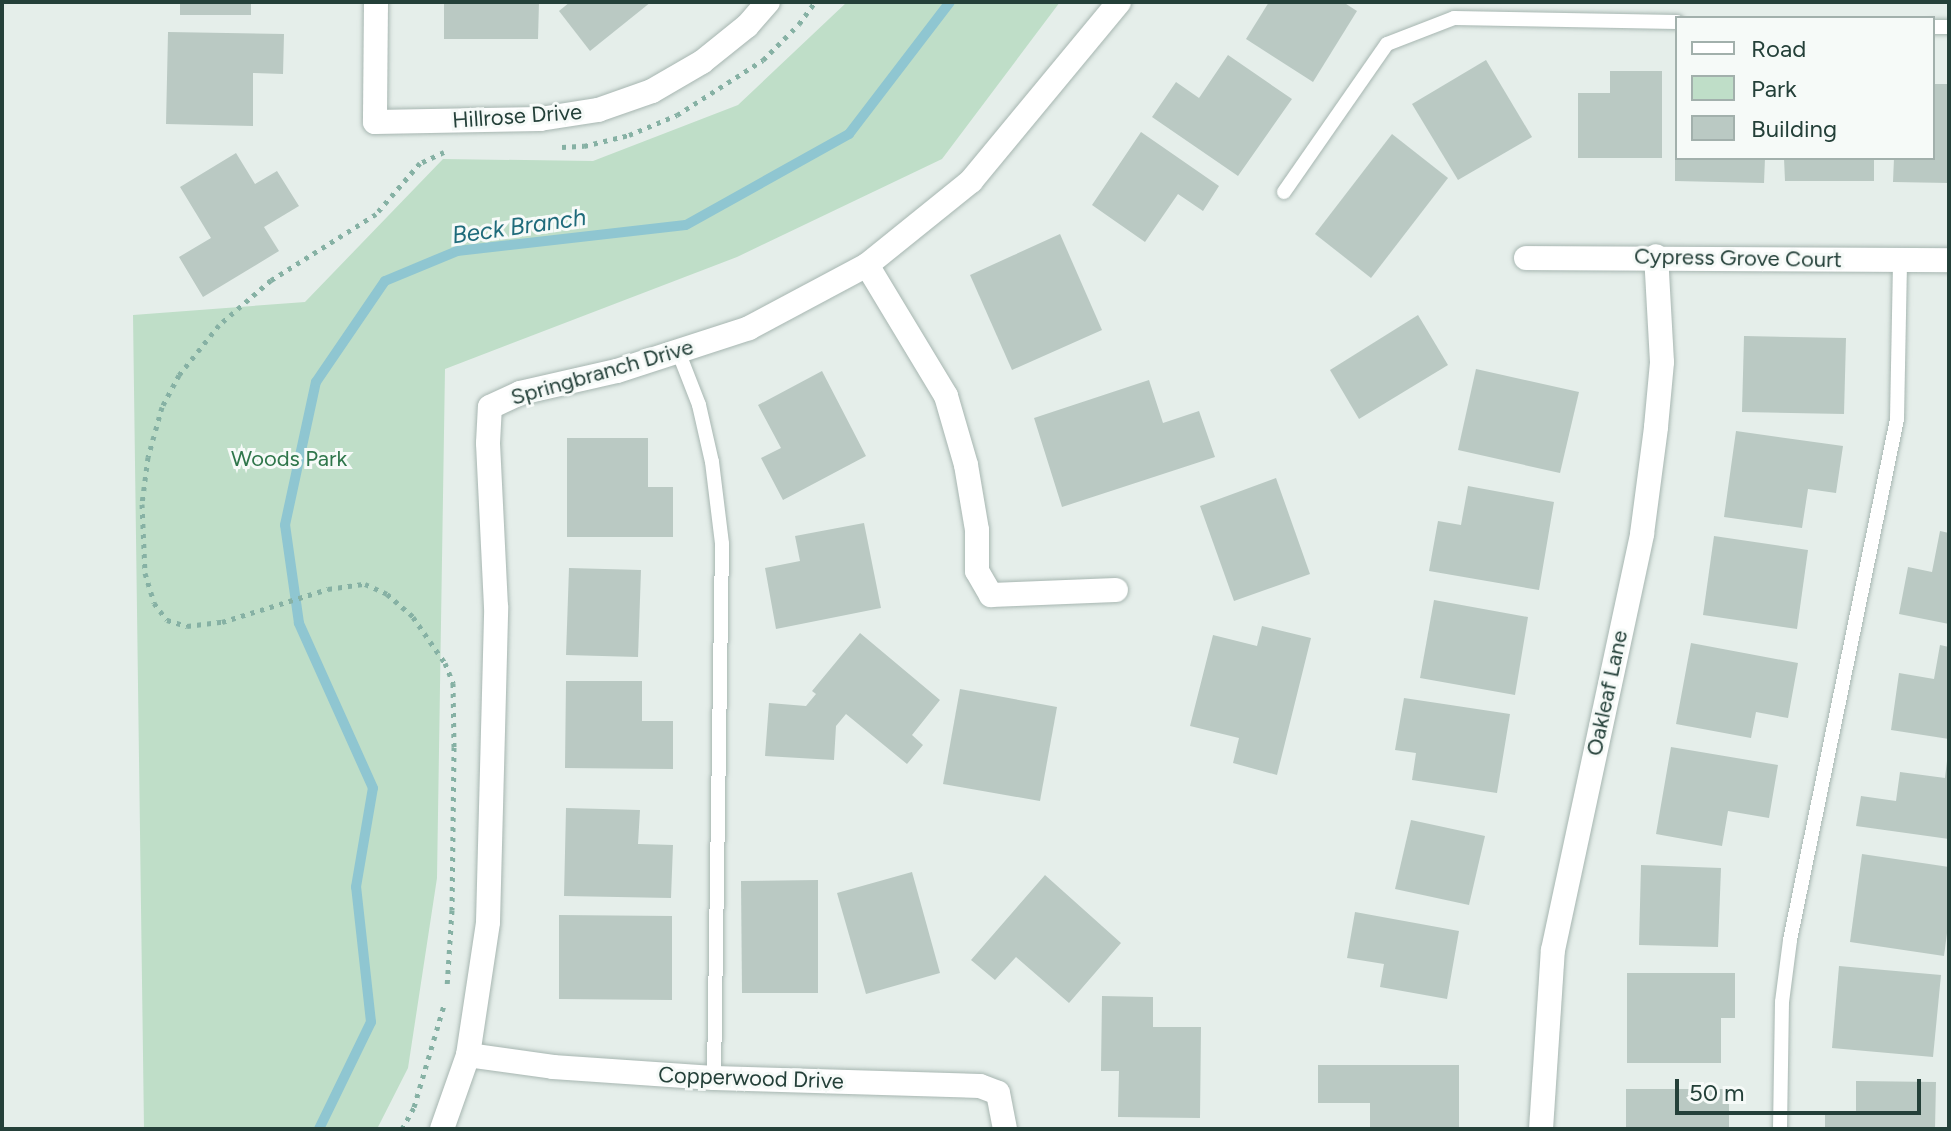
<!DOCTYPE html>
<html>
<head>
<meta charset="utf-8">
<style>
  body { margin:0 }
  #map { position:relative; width:1951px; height:1131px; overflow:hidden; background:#e5eeea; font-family:Figtree,sans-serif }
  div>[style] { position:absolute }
  .green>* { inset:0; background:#bfdec8 }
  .stream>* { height:10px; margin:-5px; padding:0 5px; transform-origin:5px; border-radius:5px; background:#8fc6d1 }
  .building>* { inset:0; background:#bac9c3 }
  .path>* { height:5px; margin-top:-2.5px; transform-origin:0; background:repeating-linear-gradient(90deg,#86b1a4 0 4px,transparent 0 10px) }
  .roads { filter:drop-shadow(0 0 2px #a7b6b1) drop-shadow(0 0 2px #a7b6b1) }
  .service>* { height:14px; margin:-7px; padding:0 7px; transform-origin:7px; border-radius:7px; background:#fff }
  .minor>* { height:24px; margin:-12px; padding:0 12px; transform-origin:12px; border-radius:12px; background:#fff }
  span { translate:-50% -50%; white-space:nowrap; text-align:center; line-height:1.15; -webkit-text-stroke:6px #f6faf8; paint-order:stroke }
  .street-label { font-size:22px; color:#244039 }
  .park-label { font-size:22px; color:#2f764b }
  .water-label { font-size:24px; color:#1f6b7b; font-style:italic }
  .frame { position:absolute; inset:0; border:4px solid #244039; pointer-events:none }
  .legend { position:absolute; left:1675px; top:16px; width:260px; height:144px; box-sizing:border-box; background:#f6faf8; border:2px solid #a2b0ac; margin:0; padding:10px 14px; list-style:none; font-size:24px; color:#244039 }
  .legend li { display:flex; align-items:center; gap:16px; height:40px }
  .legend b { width:40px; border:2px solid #a2b0ac }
  .scale { position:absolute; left:1675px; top:1079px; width:246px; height:36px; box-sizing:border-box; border:4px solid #244039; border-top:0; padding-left:10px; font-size:24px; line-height:28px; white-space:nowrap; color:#244039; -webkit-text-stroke:6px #f6faf8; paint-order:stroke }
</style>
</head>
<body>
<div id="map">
  <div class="green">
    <div style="clip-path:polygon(847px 2px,1060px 2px,942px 159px,737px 257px,445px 369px,437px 878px,408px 1068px,377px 1129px,144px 1129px,133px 315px,305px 302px,443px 159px,593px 161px,738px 105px)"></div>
  </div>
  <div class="stream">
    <div style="left:319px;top:1129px;width:119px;rotate:-64.1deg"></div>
    <div style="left:371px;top:1022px;width:136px;rotate:-96.3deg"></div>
    <div style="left:356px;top:887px;width:100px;rotate:-80.3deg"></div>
    <div style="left:373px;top:788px;width:181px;rotate:-114.2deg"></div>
    <div style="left:299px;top:623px;width:99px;rotate:-98.1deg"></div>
    <div style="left:285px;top:525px;width:146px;rotate:-77.8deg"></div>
    <div style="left:316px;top:382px;width:122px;rotate:-55.7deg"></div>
    <div style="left:385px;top:281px;width:78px;rotate:-22.6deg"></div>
    <div style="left:457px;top:251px;width:230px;rotate:-6.5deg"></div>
    <div style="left:686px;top:225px;width:187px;rotate:-29.2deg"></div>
    <div style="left:849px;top:134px;width:166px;rotate:-52.6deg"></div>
  </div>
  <div class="building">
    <div style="clip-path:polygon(180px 2px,251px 2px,251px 15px,180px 15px)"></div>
    <div style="clip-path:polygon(444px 2px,539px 2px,538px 39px,444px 39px)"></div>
    <div style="clip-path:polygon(570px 2px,651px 2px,590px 51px,559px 11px)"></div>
    <div style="clip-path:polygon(1269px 2px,1343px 2px,1357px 11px,1313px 82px,1246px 39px)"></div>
    <div style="clip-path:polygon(168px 32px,284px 34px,283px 74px,253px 73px,253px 126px,166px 124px)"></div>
    <div style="clip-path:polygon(1228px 55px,1292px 99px,1238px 176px,1152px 117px,1176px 82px,1199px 98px)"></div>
    <div style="clip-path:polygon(1486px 60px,1532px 137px,1458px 180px,1412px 104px)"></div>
    <div style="clip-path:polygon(1610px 71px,1662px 71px,1662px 158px,1578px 158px,1578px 93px,1610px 93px)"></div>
    <div style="clip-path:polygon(1933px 84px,1949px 84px,1949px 183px,1893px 182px,1894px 158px,1933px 158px)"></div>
    <div style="clip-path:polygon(1141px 132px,1219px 186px,1203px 211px,1178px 194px,1145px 242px,1092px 205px)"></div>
    <div style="clip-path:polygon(1392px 134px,1448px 178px,1371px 278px,1315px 234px)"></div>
    <div style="clip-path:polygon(236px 153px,255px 184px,277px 171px,299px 206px,264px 227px,279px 251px,203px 297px,179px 257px,211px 238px,180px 187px)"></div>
    <div style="clip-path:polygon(1675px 158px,1765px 158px,1764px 183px,1675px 181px)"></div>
    <div style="clip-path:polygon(1784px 158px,1874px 158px,1874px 181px,1785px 181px)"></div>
    <div style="clip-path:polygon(1060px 234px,1102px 330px,1012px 370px,970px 275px)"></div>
    <div style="clip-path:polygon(1418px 315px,1448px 365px,1359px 419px,1330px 370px)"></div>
    <div style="clip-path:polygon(1744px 336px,1846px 338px,1844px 414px,1742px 412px)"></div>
    <div style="clip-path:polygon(1476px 369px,1579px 392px,1560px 473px,1458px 450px)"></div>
    <div style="clip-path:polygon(822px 371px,866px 456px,783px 500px,761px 458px,781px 448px,758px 405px)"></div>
    <div style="clip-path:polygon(1149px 380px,1163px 423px,1199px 411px,1215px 457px,1062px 507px,1034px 418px)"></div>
    <div style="clip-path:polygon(1736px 431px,1843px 446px,1836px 493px,1808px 489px,1802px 528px,1724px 517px)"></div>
    <div style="clip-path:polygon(567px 438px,648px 438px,648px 487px,673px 487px,673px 537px,567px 537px)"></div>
    <div style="clip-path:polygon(1276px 478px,1310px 574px,1234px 601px,1200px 506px)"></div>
    <div style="clip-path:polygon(1468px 486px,1554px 502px,1539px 590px,1429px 571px,1438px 521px,1461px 525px)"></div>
    <div style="clip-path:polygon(864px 523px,881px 608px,776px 629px,765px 568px,800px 561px,795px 536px)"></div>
    <div style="clip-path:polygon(1940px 531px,1949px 533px,1949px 624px,1899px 614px,1908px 567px,1932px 572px)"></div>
    <div style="clip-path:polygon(1714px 536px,1808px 550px,1797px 629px,1703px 615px)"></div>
    <div style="clip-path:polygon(569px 568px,641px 570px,638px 657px,566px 655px)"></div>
    <div style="clip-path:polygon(1434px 600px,1528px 617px,1515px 695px,1420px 678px)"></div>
    <div style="clip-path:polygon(1262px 626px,1311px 638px,1277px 775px,1233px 763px,1239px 738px,1190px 726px,1213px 635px,1257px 646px)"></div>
    <div style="clip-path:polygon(860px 633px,940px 700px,912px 735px,923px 745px,907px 764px,846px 714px,836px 726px,834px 760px,765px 756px,769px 703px,806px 706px,816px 694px,812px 691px)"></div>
    <div style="clip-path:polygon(1691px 643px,1798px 663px,1788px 718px,1756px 712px,1751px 738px,1676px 724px)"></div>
    <div style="clip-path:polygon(1940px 645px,1949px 647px,1949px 739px,1891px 730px,1899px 673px,1934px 679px)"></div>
    <div style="clip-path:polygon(566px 681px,642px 681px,642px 721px,673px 721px,673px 769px,565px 768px)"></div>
    <div style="clip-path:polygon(960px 689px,1057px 707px,1040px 801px,943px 784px)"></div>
    <div style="clip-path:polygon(1404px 698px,1510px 714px,1497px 793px,1412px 780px,1416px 753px,1395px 750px)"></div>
    <div style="clip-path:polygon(1671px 747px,1778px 765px,1769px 818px,1728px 811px,1722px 846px,1656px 834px)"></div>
    <div style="clip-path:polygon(1947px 761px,1949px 839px,1856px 826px,1861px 796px,1896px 801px,1900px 772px,1945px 778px)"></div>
    <div style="clip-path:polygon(566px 808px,640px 810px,638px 844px,673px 845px,671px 898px,564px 896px)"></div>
    <div style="clip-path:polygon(1411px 820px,1485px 836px,1469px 905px,1395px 889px)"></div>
    <div style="clip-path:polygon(1862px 854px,1949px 867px,1949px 918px,1944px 956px,1850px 942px)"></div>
    <div style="clip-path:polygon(1641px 865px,1721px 868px,1718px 947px,1639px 945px)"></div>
    <div style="clip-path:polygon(912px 872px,940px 973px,866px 994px,837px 893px)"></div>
    <div style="clip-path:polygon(1045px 875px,1121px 943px,1069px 1003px,1016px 957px,995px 980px,971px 960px)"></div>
    <div style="clip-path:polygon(818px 880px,818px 993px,742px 993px,741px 881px)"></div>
    <div style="clip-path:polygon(1355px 912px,1459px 931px,1447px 999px,1380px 987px,1384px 964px,1347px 958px)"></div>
    <div style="clip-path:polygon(559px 915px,672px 916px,672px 1000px,559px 999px)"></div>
    <div style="clip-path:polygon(1839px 966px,1941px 975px,1933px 1057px,1832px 1048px)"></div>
    <div style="clip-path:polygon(1627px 973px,1735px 973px,1735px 1018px,1721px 1018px,1721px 1063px,1627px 1063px)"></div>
    <div style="clip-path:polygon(1102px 996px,1153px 997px,1153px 1027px,1201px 1027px,1200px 1118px,1118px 1117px,1119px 1071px,1101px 1071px)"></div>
    <div style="clip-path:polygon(1318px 1065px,1459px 1065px,1459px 1129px,1370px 1129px,1370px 1103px,1318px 1103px)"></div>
    <div style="clip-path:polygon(1856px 1081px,1936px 1082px,1935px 1129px,1825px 1129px,1825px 1112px,1856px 1113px)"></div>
    <div style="clip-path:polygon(1626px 1089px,1729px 1089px,1729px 1129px,1626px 1129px)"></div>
  </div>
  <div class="path">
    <div style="left:562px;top:147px;width:22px;rotate:-3deg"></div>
    <div style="left:584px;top:146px;width:46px;rotate:-13.7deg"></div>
    <div style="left:629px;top:135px;width:52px;rotate:-22.6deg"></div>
    <div style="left:677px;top:115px;width:102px;rotate:-32.6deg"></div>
    <div style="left:763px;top:60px;width:51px;rotate:-45deg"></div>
    <div style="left:799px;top:24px;width:27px;rotate:-54deg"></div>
    <div style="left:444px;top:152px;width:26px;rotate:155deg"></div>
    <div style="left:420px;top:163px;width:67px;rotate:130.8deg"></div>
    <div style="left:376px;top:214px;width:124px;rotate:147.8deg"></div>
    <div style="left:271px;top:280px;width:69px;rotate:139.1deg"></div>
    <div style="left:219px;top:325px;width:64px;rotate:128.7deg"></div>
    <div style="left:179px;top:375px;width:36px;rotate:118deg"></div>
    <div style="left:162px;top:407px;width:52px;rotate:105.6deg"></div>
    <div style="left:148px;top:457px;width:47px;rotate:97.3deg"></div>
    <div style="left:142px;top:504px;width:69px;rotate:87.5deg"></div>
    <div style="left:145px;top:573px;width:31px;rotate:73deg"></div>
    <div style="left:154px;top:603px;width:21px;rotate:53deg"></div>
    <div style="left:167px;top:620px;width:21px;rotate:17deg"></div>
    <div style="left:187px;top:626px;width:35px;rotate:-7deg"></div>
    <div style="left:222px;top:622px;width:111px;rotate:-17.3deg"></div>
    <div style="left:328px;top:589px;width:37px;rotate:-8deg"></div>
    <div style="left:365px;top:584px;width:24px;rotate:24deg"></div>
    <div style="left:387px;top:594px;width:35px;rotate:41deg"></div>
    <div style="left:413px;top:617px;width:56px;rotate:55.2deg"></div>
    <div style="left:445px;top:663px;width:22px;rotate:68deg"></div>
    <div style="left:453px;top:683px;width:64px;rotate:89.1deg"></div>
    <div style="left:454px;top:747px;width:163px;rotate:90.7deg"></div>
    <div style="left:452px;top:910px;width:78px;rotate:93.7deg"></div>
    <div style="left:402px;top:1129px;width:25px;rotate:-61deg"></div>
    <div style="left:414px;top:1107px;width:106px;rotate:-73.6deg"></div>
  </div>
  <div class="roads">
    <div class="service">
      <div style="left:1933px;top:27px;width:16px"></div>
      <div style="left:1284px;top:192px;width:180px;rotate:-55.2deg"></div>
      <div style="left:1387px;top:44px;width:72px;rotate:-21.2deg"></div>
      <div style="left:1454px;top:18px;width:223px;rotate:1deg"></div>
      <div style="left:678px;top:351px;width:58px;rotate:68.7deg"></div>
      <div style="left:699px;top:405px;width:58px;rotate:77.2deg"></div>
      <div style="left:712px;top:462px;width:83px;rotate:83deg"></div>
      <div style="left:722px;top:544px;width:534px;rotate:90.86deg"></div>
      <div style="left:1780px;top:1129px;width:127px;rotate:-89.1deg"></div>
      <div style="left:1782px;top:1002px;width:63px;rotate:-82.6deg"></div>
      <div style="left:1790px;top:940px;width:532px;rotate:-78.39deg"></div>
      <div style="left:1897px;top:419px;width:158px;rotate:-88.9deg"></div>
    </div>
    <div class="minor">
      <div style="left:376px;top:2px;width:120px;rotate:90.5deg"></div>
      <div style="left:375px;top:122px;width:165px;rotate:-1deg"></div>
      <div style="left:540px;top:119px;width:59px;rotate:-8.8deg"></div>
      <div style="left:598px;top:110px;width:57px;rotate:-19.4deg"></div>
      <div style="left:652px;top:91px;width:58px;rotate:-30.1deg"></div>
      <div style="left:702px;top:62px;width:58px;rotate:-38.7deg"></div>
      <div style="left:747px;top:26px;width:32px;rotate:-49deg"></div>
      <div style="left:1526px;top:258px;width:423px;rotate:0.3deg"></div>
      <div style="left:867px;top:265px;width:153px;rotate:58.9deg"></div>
      <div style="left:946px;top:396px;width:72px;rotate:73.8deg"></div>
      <div style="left:966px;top:465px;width:66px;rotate:80.4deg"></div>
      <div style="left:977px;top:530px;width:41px;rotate:90deg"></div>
      <div style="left:977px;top:571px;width:28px;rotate:60deg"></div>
      <div style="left:991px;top:595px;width:125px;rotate:-2.3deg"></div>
      <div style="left:468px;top:1055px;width:86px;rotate:8deg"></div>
      <div style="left:553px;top:1067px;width:161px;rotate:3.9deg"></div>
      <div style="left:714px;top:1078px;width:266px;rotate:1.7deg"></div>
      <div style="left:980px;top:1086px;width:19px;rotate:21deg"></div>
      <div style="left:998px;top:1093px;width:37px;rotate:79deg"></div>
      <div style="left:442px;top:1129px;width:78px;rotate:-70.6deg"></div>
      <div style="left:468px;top:1055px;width:134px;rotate:-81.4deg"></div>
      <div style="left:488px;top:922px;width:315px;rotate:-88.5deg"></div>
      <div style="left:496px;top:607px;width:164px;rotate:-92.8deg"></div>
      <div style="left:488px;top:443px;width:36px;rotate:-87deg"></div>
      <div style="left:490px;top:407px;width:33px;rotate:-25deg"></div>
      <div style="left:520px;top:393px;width:99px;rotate:-12.8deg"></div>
      <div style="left:617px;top:371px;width:139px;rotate:-18deg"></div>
      <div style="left:749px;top:328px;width:134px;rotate:-28.1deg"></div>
      <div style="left:867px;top:265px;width:134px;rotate:-38.9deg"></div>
      <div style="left:971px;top:181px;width:232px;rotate:-50.4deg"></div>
      <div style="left:1541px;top:1129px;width:179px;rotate:-86.2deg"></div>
      <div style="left:1553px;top:950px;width:425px;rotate:-77.9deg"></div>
      <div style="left:1642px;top:534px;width:108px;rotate:-82.5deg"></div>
      <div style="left:1656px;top:427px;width:65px;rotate:-84.7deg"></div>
      <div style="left:1662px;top:362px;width:106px;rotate:-93.2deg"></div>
    </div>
  </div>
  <div class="street-label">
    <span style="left:517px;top:116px;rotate:-4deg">Hillrose Drive</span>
    <span style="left:1738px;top:258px;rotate:1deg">Cypress Grove Court</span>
    <span style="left:602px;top:372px;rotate:-16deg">Springbranch Drive</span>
    <span style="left:1607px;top:693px;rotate:-78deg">Oakleaf Lane</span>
    <span style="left:751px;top:1078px;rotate:2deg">Copperwood Drive</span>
  </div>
  <div class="park-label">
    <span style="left:289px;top:459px">Woods Park</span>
  </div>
  <div class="water-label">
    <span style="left:519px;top:226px;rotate:-8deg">Beck Branch</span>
  </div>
  <div class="frame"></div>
  <ul class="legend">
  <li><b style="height:10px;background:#fff"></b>Road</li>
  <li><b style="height:22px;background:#bfdec8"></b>Park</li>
  <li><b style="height:22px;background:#bac9c3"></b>Building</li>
  </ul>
  <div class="scale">50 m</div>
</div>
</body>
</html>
